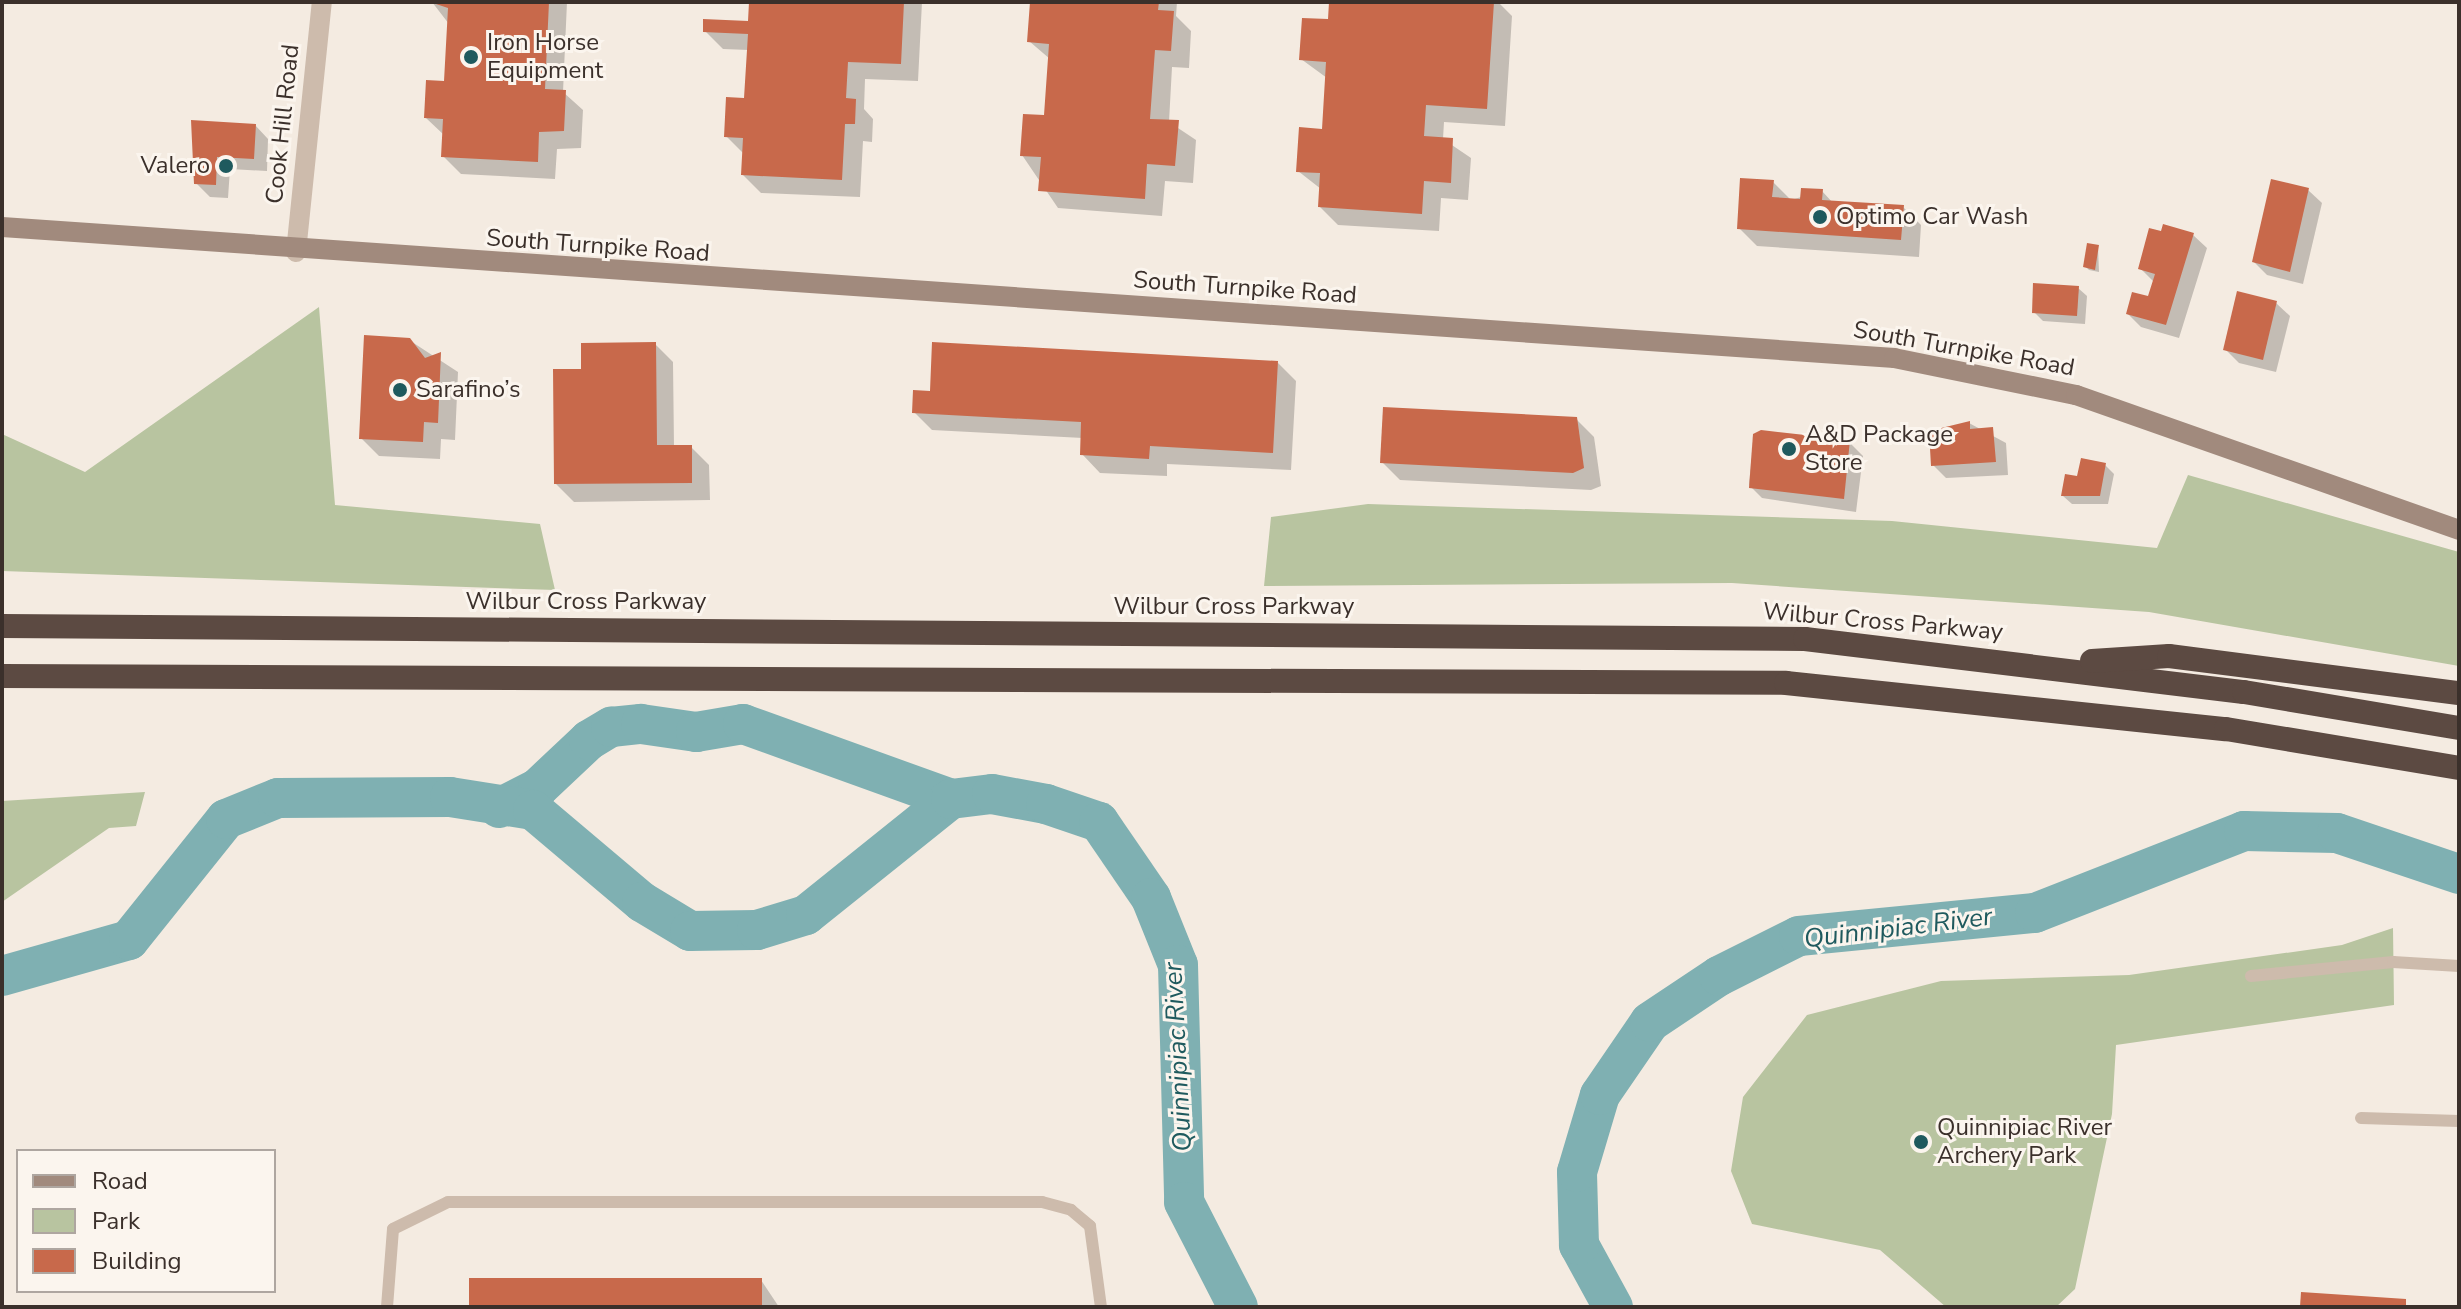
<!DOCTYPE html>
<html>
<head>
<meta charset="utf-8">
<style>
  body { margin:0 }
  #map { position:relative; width:2461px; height:1309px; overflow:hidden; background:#f4ebe1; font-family:"Nunito Sans",sans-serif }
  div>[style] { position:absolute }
  .green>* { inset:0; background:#b8c4a0 }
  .shadow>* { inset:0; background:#0003 }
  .river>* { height:40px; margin:-20px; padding:0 20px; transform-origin:20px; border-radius:20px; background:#7fb0b2 }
  .building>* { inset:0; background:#c8694b }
  .service>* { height:12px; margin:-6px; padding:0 6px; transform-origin:6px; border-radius:6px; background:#cdbbac }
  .tertiary>* { height:20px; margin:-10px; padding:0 10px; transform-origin:10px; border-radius:10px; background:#cdbbac }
  .secondary>* { height:20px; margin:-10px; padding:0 10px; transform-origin:10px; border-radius:10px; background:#a18a7d }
  .motorway>* { height:24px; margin:-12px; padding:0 12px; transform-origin:12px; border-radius:12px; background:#5c4a42 }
  .dots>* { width:22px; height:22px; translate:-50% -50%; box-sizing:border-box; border:4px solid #fbf5ee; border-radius:50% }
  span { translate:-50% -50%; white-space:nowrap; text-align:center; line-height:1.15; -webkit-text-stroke:6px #fbf5ee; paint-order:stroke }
  .poi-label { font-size:24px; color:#3b302b }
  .left { translate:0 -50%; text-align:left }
  .right { translate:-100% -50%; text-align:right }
  .street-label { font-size:24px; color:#3b302b }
  .water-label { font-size:26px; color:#1f5a5e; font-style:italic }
  .frame { position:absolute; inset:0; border:4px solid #3b302b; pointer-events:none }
  .legend { position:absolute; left:16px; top:1149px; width:260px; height:144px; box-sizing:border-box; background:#fbf5ee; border:2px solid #aea6a0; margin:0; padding:10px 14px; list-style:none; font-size:24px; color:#3b302b }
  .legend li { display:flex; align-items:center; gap:16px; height:40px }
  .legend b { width:40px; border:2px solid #aea6a0 }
</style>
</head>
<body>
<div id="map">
  <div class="green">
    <div style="clip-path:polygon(319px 307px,335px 505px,540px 524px,555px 590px,2px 571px,2px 434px,85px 472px)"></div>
    <div style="clip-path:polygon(2188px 475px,2459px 552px,2459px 666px,2149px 612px,1732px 583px,1264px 586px,1271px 517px,1368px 504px,1892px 521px,2157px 548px)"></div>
    <div style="clip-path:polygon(145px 792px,136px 826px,109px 828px,2px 902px,2px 801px)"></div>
    <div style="clip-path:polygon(2393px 928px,2394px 1005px,2116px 1045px,2112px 1114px,2075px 1289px,2056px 1307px,1946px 1307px,1880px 1250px,1752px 1224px,1731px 1171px,1743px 1097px,1807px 1015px,1941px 981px,2129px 975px,2342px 945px)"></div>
  </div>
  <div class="shadow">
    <div style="clip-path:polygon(432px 2px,567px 2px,563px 92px,583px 110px,581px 148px,557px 149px,555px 179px,461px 174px,443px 156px,444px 135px,426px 118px,446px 83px,449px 24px)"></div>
    <div style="clip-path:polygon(751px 2px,922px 2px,918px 81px,865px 79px,864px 109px,873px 119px,872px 142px,863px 141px,860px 197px,761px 193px,743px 175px,744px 154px,726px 136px,746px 100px,749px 50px,723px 49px,705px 31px,750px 23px)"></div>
    <div style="clip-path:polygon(1054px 2px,1177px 2px,1176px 16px,1191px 31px,1189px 68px,1172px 67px,1169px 122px,1196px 140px,1193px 183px,1165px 181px,1162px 216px,1058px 208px,1022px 155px,1046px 117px,1050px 59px,1029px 41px)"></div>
    <div style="clip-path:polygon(1331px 2px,1498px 2px,1512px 16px,1505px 126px,1444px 122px,1443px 139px,1471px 158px,1468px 200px,1441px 198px,1439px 231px,1338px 225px,1320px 207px,1321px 189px,1298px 171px,1324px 131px,1327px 78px,1301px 59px,1330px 21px)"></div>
    <div style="clip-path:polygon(193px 122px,255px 125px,268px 139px,267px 171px,230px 169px,228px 198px,210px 197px,196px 183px)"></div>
    <div style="clip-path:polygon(1773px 182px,1791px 200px,1822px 191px,1833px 203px,1903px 207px,1921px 225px,1919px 257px,1757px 246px,1739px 228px)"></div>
    <div style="clip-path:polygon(2308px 190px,2322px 203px,2303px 284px,2267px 275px,2254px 262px)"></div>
    <div style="clip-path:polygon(2193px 235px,2207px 248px,2179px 338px,2141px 327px,2128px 314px,2150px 299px,2154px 282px,2140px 268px)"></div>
    <div style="clip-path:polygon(2098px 247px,2099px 272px,2089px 270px,2085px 266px)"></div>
    <div style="clip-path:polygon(2078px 288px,2087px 296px,2085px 324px,2043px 321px,2034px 312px)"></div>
    <div style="clip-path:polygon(2276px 303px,2290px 316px,2276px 372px,2239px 363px,2225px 349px)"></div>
    <div style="clip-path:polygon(409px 340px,458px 372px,455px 440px,441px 439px,440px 459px,379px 456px,361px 438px)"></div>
    <div style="clip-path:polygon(655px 344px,673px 362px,674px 447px,691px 447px,709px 465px,710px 500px,574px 502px,556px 484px,583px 371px)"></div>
    <div style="clip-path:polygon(1278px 363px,1296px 381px,1291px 470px,1167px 464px,1167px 476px,1100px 473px,1082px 454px,1083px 438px,932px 430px,914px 412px)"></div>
    <div style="clip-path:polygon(1576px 419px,1594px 437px,1601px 486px,1591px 490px,1400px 480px,1382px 462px)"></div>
    <div style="clip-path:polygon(1969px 423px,2006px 443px,2008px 475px,1946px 478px,1933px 465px)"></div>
    <div style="clip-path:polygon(1754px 435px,1849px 442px,1863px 456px,1856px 512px,1762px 498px,1749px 485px)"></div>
    <div style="clip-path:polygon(2105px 465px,2114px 474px,2108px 504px,2072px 504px,2063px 496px)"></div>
    <div style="clip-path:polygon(761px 1280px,779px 1307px,471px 1307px)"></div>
  </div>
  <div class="river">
    <div style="left:499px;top:808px;width:44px;rotate:-27.1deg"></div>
    <div style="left:538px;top:788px;width:70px;rotate:-43.3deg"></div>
    <div style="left:589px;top:740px;width:26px;rotate:-31deg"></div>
    <div style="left:611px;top:727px;width:30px;rotate:-6deg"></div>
    <div style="left:641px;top:724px;width:56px;rotate:8.3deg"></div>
    <div style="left:696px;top:732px;width:48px;rotate:-9.7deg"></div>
    <div style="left:743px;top:724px;width:221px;rotate:19.8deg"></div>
    <div style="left:2px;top:976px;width:132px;rotate:-15.8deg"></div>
    <div style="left:129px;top:940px;width:155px;rotate:-51.3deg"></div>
    <div style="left:226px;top:819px;width:56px;rotate:-22deg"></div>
    <div style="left:278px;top:798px;width:172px;rotate:-0.3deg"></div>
    <div style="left:450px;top:797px;width:84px;rotate:8.9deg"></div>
    <div style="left:533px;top:810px;width:143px;rotate:40.2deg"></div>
    <div style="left:642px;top:902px;width:56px;rotate:31.1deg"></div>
    <div style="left:690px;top:931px;width:67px;rotate:-0.9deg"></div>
    <div style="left:757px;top:930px;width:51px;rotate:-17deg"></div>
    <div style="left:806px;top:915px;width:186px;rotate:-38.7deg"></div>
    <div style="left:951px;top:799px;width:41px;rotate:-7deg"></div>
    <div style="left:992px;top:794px;width:55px;rotate:10.5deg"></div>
    <div style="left:1046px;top:804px;width:56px;rotate:18.8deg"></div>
    <div style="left:1099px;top:822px;width:92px;rotate:55.6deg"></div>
    <div style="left:1151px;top:898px;width:72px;rotate:68.1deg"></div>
    <div style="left:1178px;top:965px;width:237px;rotate:88.5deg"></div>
    <div style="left:1184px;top:1202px;width:118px;rotate:62.8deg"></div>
    <div style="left:1613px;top:1307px;width:71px;rotate:-118.7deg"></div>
    <div style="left:1579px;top:1245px;width:73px;rotate:-91.6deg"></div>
    <div style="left:1577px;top:1172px;width:80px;rotate:-73.4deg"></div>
    <div style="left:1600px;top:1095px;width:88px;rotate:-55.6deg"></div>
    <div style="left:1650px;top:1022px;width:83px;rotate:-33.7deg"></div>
    <div style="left:1719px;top:976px;width:89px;rotate:-26.6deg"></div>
    <div style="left:1799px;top:936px;width:237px;rotate:-5.6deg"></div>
    <div style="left:2035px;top:913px;width:225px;rotate:-21.4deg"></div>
    <div style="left:2244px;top:831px;width:93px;rotate:1.2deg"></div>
    <div style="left:2337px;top:833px;width:129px;rotate:18.6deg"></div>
  </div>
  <div class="building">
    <div style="clip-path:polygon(430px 2px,549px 2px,545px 89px,566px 90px,564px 131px,539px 132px,538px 162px,441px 157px,443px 119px,424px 118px,426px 80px,444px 81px,448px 8px)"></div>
    <div style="clip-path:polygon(749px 2px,904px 2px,901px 64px,848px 62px,846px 98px,856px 99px,855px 124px,845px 124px,842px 180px,741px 175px,743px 138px,724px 137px,726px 97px,744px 98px,748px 34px,703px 32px,703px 19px,748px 21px)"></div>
    <div style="clip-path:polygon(1030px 2px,1159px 2px,1158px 10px,1174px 11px,1171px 51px,1155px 50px,1150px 119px,1179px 120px,1175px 166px,1147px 164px,1145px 199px,1038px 191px,1041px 157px,1020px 156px,1023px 114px,1044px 115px,1049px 44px,1027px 42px)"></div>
    <div style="clip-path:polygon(1329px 2px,1494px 2px,1487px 109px,1426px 105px,1424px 136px,1453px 138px,1451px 183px,1424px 181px,1422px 214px,1318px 207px,1320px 173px,1296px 172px,1299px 127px,1322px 129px,1326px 62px,1299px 60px,1302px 18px,1328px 19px)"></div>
    <div style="clip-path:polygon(191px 120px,256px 124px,254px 159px,217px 157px,216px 185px,194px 184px)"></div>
    <div style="clip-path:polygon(1740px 178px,1774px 180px,1772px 197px,1800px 199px,1801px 188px,1823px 189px,1822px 200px,1904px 205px,1901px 240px,1737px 229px)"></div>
    <div style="clip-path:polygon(2271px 179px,2309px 188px,2290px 272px,2252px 262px)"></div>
    <div style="clip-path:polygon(2163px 224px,2194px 233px,2166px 325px,2126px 314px,2132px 292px,2148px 296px,2155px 274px,2138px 269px,2149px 228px,2161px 231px)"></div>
    <div style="clip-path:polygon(2087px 243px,2099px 245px,2095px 270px,2083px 267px)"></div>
    <div style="clip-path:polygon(2033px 283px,2079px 286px,2077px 316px,2032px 313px)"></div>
    <div style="clip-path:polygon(2237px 291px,2277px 301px,2263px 360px,2223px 350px)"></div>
    <div style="clip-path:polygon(364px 335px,410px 338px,425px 358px,441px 352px,438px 423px,424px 422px,423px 442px,359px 439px)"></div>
    <div style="clip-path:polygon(656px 342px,657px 445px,692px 445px,692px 483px,554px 484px,553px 369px,581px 369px,581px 343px)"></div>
    <div style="clip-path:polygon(932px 342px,1278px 361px,1273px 453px,1150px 446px,1149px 459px,1080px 455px,1081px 422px,912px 413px,913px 390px,930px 391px)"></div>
    <div style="clip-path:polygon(1383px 407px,1577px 417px,1584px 468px,1573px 473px,1380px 463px)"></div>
    <div style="clip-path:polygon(1970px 421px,1970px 429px,1993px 427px,1996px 462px,1931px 466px,1929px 431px)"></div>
    <div style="clip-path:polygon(1761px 430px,1850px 440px,1844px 499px,1749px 488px,1753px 434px)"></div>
    <div style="clip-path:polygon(2081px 458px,2106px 463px,2100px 496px,2061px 496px,2065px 474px,2077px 476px)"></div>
    <div style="clip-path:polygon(469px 1278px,762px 1278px,762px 1307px,469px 1307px)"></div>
    <div style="clip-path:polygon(2301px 1292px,2406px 1299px,2406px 1307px,2300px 1307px)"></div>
  </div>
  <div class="service">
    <div style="left:2251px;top:976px;width:143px;rotate:-5.6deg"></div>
    <div style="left:2393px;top:962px;width:66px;rotate:3.5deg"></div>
    <div style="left:2361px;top:1118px;width:98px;rotate:1.8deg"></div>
    <div style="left:387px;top:1307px;width:78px;rotate:-85.6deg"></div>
    <div style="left:393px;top:1229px;width:61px;rotate:-26.1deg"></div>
    <div style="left:448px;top:1202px;width:594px"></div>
    <div style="left:1042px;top:1202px;width:30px;rotate:15deg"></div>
    <div style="left:1071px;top:1210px;width:25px;rotate:40deg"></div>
    <div style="left:1090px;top:1226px;width:82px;rotate:82.3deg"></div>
  </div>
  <div class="tertiary">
    <div style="left:296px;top:252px;width:251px;rotate:-84.1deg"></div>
  </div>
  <div class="secondary">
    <div style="left:2px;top:227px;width:1897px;rotate:3.96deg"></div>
    <div style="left:1894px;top:358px;width:186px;rotate:11.5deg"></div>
    <div style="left:2076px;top:395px;width:406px;rotate:19.4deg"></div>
  </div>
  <div class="motorway">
    <div style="left:2px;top:626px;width:1803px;rotate:0.41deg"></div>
    <div style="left:1805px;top:639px;width:442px;rotate:6.9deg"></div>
    <div style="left:2244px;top:692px;width:218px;rotate:9.5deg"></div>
    <div style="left:2092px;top:661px;width:77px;rotate:-3.7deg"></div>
    <div style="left:2169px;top:656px;width:292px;rotate:7.3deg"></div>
    <div style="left:2px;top:676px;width:1784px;rotate:0.22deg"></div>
    <div style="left:1786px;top:683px;width:442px;rotate:6deg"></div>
    <div style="left:2226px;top:729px;width:236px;rotate:9.5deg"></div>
  </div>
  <div class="dots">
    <div style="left:471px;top:57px;background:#1f5a5e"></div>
    <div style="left:226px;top:166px;background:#1f5a5e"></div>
    <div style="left:1820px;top:217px;background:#1f5a5e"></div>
    <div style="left:400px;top:390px;background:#1f5a5e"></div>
    <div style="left:1789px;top:449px;background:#1f5a5e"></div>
    <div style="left:1921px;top:1142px;background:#1f5a5e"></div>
  </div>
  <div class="poi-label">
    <span class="left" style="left:487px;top:57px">Iron Horse<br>Equipment</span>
    <span class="right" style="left:210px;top:166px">Valero</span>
    <span class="left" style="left:1836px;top:217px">Optimo Car Wash</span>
    <span class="left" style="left:416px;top:390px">Sarafino’s</span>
    <span class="left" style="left:1805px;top:449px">A&amp;D Package<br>Store</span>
    <span class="left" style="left:1937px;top:1142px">Quinnipiac River<br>Archery Park</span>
  </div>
  <div class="street-label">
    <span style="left:283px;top:124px;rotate:-84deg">Cook Hill Road</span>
    <span style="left:598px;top:246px;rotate:4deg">South Turnpike Road</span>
    <span style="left:1245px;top:288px;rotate:4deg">South Turnpike Road</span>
    <span style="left:1964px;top:349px;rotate:10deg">South Turnpike Road</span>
    <span style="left:586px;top:602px">Wilbur Cross Parkway</span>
    <span style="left:1234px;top:607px">Wilbur Cross Parkway</span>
    <span style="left:1883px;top:622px;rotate:5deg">Wilbur Cross Parkway</span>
  </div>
  <div class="water-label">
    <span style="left:1898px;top:928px;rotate:-7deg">Quinnipiac River</span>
    <span style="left:1178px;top:1057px;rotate:-93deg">Quinnipiac River</span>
  </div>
  <div class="frame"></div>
  <ul class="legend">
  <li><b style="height:10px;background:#a18a7d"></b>Road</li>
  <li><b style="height:22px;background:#b8c4a0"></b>Park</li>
  <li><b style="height:22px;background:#c8694b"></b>Building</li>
  </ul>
</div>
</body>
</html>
